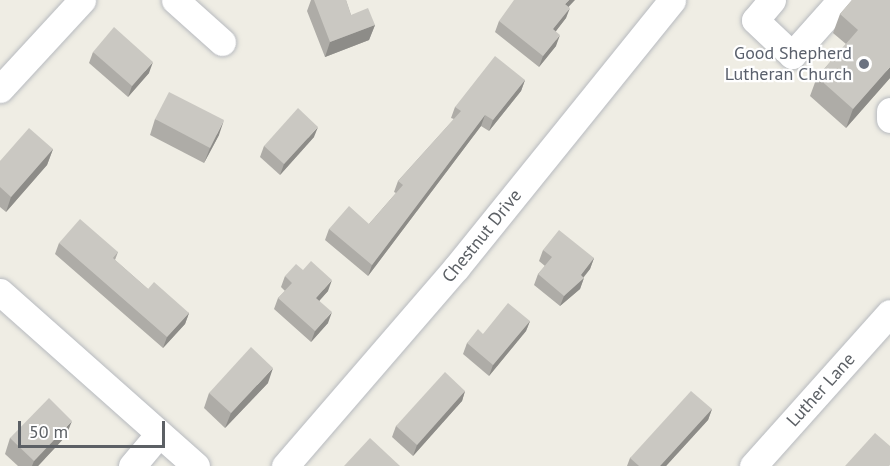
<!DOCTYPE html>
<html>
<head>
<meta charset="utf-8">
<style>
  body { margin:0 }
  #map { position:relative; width:890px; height:466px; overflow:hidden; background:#efede4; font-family:"PT Sans",sans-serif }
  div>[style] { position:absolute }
  .roads { filter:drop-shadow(0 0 2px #b7babf) drop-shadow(0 0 2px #b7babf) }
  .minor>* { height:27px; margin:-13.5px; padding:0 13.5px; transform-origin:13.5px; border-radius:13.5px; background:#fff }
  .wall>* { inset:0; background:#aeaca7 }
  .shaded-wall>* { inset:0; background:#8d8c88 }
  .building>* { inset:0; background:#cac8c2 }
  .dots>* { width:16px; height:16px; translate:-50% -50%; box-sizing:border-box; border:3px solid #fff; border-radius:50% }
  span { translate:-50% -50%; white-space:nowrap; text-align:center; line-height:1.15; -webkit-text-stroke:4.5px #fff; paint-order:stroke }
  .worship-label { font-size:18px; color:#5b616d }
  .right { translate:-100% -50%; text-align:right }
  .street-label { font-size:18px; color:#5c6065 }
  .scale { position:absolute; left:18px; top:421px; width:147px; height:27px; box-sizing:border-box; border:3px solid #5c6065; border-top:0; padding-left:8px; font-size:18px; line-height:21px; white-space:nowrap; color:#5c6065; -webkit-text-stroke:4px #fff; paint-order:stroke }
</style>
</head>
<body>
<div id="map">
  <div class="roads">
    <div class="minor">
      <div style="left:175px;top:0;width:63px;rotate:41.8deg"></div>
      <div style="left:772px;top:0;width:26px;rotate:130deg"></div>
      <div style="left:755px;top:20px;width:51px;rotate:43.4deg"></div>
      <div style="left:792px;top:55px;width:74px;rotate:-48.3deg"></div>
      <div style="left:0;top:89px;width:121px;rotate:-47.3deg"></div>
      <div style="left:890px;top:111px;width:8px;rotate:90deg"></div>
      <div style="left:0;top:292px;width:262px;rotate:41.6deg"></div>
      <div style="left:132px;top:466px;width:40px;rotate:-50deg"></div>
      <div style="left:285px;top:466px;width:262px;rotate:-49.2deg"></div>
      <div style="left:456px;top:268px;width:344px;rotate:-51.1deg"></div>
      <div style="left:753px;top:466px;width:205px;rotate:-48.2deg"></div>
    </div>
  </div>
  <div class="wall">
    <div style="clip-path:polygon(311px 0,346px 0,351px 15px,375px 25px,369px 40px,325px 57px,307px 11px)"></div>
    <div style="clip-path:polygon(852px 0,890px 78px,846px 128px,810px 96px,817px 77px,846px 44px,833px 33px,840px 14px)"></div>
    <div style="clip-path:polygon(569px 6px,566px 18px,556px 31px,556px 46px,539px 67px,495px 32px,499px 21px)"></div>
    <div style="clip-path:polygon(93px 52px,149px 73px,128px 97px,89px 63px)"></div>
    <div style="clip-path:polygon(525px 80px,521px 91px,489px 131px,481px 126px,368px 276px,325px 240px,329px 229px,369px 224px,396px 193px,394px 192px,398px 181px,454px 119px,451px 118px,455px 107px)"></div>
    <div style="clip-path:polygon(155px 119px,219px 135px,204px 163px,150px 135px)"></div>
    <div style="clip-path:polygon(314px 137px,280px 175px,260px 157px,264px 146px)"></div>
    <div style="clip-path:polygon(53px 149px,47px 165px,6px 212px,0 207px,0 161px)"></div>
    <div style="clip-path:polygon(59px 243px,118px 252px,115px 260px,148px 289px,189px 313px,185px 324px,163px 348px,55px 254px)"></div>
    <div style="clip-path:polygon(543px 250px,594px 258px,590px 269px,584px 277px,580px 289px,560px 306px,534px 285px,538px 274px,545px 266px,539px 261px)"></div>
    <div style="clip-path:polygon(285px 276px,328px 291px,319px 301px,328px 323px,311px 342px,274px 309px,278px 298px,285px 291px,281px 287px)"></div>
    <div style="clip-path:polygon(530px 321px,526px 331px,489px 376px,463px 354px,467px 343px,483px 334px)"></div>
    <div style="clip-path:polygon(268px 383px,225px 428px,204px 408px,209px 393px)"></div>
    <div style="clip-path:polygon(465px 391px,462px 401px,413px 456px,392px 437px,396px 426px)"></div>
    <div style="clip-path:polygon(712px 409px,708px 420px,666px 466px,627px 466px,630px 458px)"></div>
    <div style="clip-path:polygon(66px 436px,38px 466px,18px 466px,5px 454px,10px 438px)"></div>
  </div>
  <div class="shaded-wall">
    <div style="clip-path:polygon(569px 0,575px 0,561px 15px,565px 4px)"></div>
    <div style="clip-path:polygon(570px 8px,566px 18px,549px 40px,553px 29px)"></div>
    <div style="clip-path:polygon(375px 25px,369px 40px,325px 57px,330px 42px)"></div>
    <div style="clip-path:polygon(560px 35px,556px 46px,539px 67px,543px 56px)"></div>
    <div style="clip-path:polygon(153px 62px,149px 73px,128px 97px,132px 86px)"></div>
    <div style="clip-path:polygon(890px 67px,890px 78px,846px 128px,853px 109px)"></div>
    <div style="clip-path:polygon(525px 80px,521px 91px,489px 131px,493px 120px)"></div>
    <div style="clip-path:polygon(485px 115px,481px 126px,368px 276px,372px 265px)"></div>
    <div style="clip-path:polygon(224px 120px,219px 135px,204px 163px,210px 148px)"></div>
    <div style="clip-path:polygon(318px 127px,314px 137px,280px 175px,284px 164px)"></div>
    <div style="clip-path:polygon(53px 149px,47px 165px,6px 212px,11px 197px)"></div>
    <div style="clip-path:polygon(594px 258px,590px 269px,581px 280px,584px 278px,580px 289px,560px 306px,564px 296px)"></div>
    <div style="clip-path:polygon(332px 280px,328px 291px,312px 309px,316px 298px)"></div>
    <div style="clip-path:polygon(332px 312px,328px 323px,311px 342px,315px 331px)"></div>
    <div style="clip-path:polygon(189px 313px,185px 324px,163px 348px,167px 337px)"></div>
    <div style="clip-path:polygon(530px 321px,526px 331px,489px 376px,493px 365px)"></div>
    <div style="clip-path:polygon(273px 368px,268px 383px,225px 428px,231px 413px)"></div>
    <div style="clip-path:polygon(465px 391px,462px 401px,413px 456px,417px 445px)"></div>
    <div style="clip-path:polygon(712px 409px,708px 420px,666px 466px,660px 466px)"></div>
    <div style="clip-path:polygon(72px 421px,66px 436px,38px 466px,32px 466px,34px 461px)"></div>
  </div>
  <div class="building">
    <div style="clip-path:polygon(314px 0,346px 0,351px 15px,368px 8px,375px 25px,330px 42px)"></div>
    <div style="clip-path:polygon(514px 0,569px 0,565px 4px,570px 8px,553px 29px,560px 35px,543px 56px,499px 21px)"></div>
    <div style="clip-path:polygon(852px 0,890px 0,890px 67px,853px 109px,817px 77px,858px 30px,840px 14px)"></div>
    <div style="clip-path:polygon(114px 27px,153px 62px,132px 86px,93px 52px)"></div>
    <div style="clip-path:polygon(495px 56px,525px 80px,493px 120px,485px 115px,372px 265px,329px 229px,349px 206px,369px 224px,403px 185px,398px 181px,461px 111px,455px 107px)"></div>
    <div style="clip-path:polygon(169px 92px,224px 120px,210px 148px,155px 119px)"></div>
    <div style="clip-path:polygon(298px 108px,318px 127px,284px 164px,264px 146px)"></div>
    <div style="clip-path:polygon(29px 128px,53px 149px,11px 197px,0 187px,0 161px)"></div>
    <div style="clip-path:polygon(80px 219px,118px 252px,113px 258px,148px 289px,154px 282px,189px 313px,167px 337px,59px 243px)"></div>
    <div style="clip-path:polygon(559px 230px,594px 258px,581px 275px,584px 278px,564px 296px,538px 274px,552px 257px,543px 250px)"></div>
    <div style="clip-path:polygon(311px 261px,332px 280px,316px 298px,332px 312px,315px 331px,278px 298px,292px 283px,285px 276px,296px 264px,303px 270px)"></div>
    <div style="clip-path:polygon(508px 303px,530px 321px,493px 365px,467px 343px,478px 329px,483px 334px)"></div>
    <div style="clip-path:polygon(251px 347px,273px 368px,231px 413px,209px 393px)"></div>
    <div style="clip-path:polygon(445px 372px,465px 391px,417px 445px,396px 426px)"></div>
    <div style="clip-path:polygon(691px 391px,712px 409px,660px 466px,639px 466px,630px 458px)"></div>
    <div style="clip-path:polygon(49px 398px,72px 421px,34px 461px,10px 438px)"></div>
    <div style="clip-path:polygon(875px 433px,890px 446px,890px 465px,889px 466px,845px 466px)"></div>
    <div style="clip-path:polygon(370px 438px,400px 466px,344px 466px)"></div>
  </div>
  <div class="dots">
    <div style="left:864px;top:64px;background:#6b7280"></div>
  </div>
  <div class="worship-label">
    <span class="right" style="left:852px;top:64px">Good Shepherd<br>Lutheran Church</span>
  </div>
  <div class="street-label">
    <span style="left:482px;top:236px;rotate:-51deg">Chestnut Drive</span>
    <span style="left:821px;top:390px;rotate:-48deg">Luther Lane</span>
  </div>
  <div class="scale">50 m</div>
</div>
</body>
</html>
